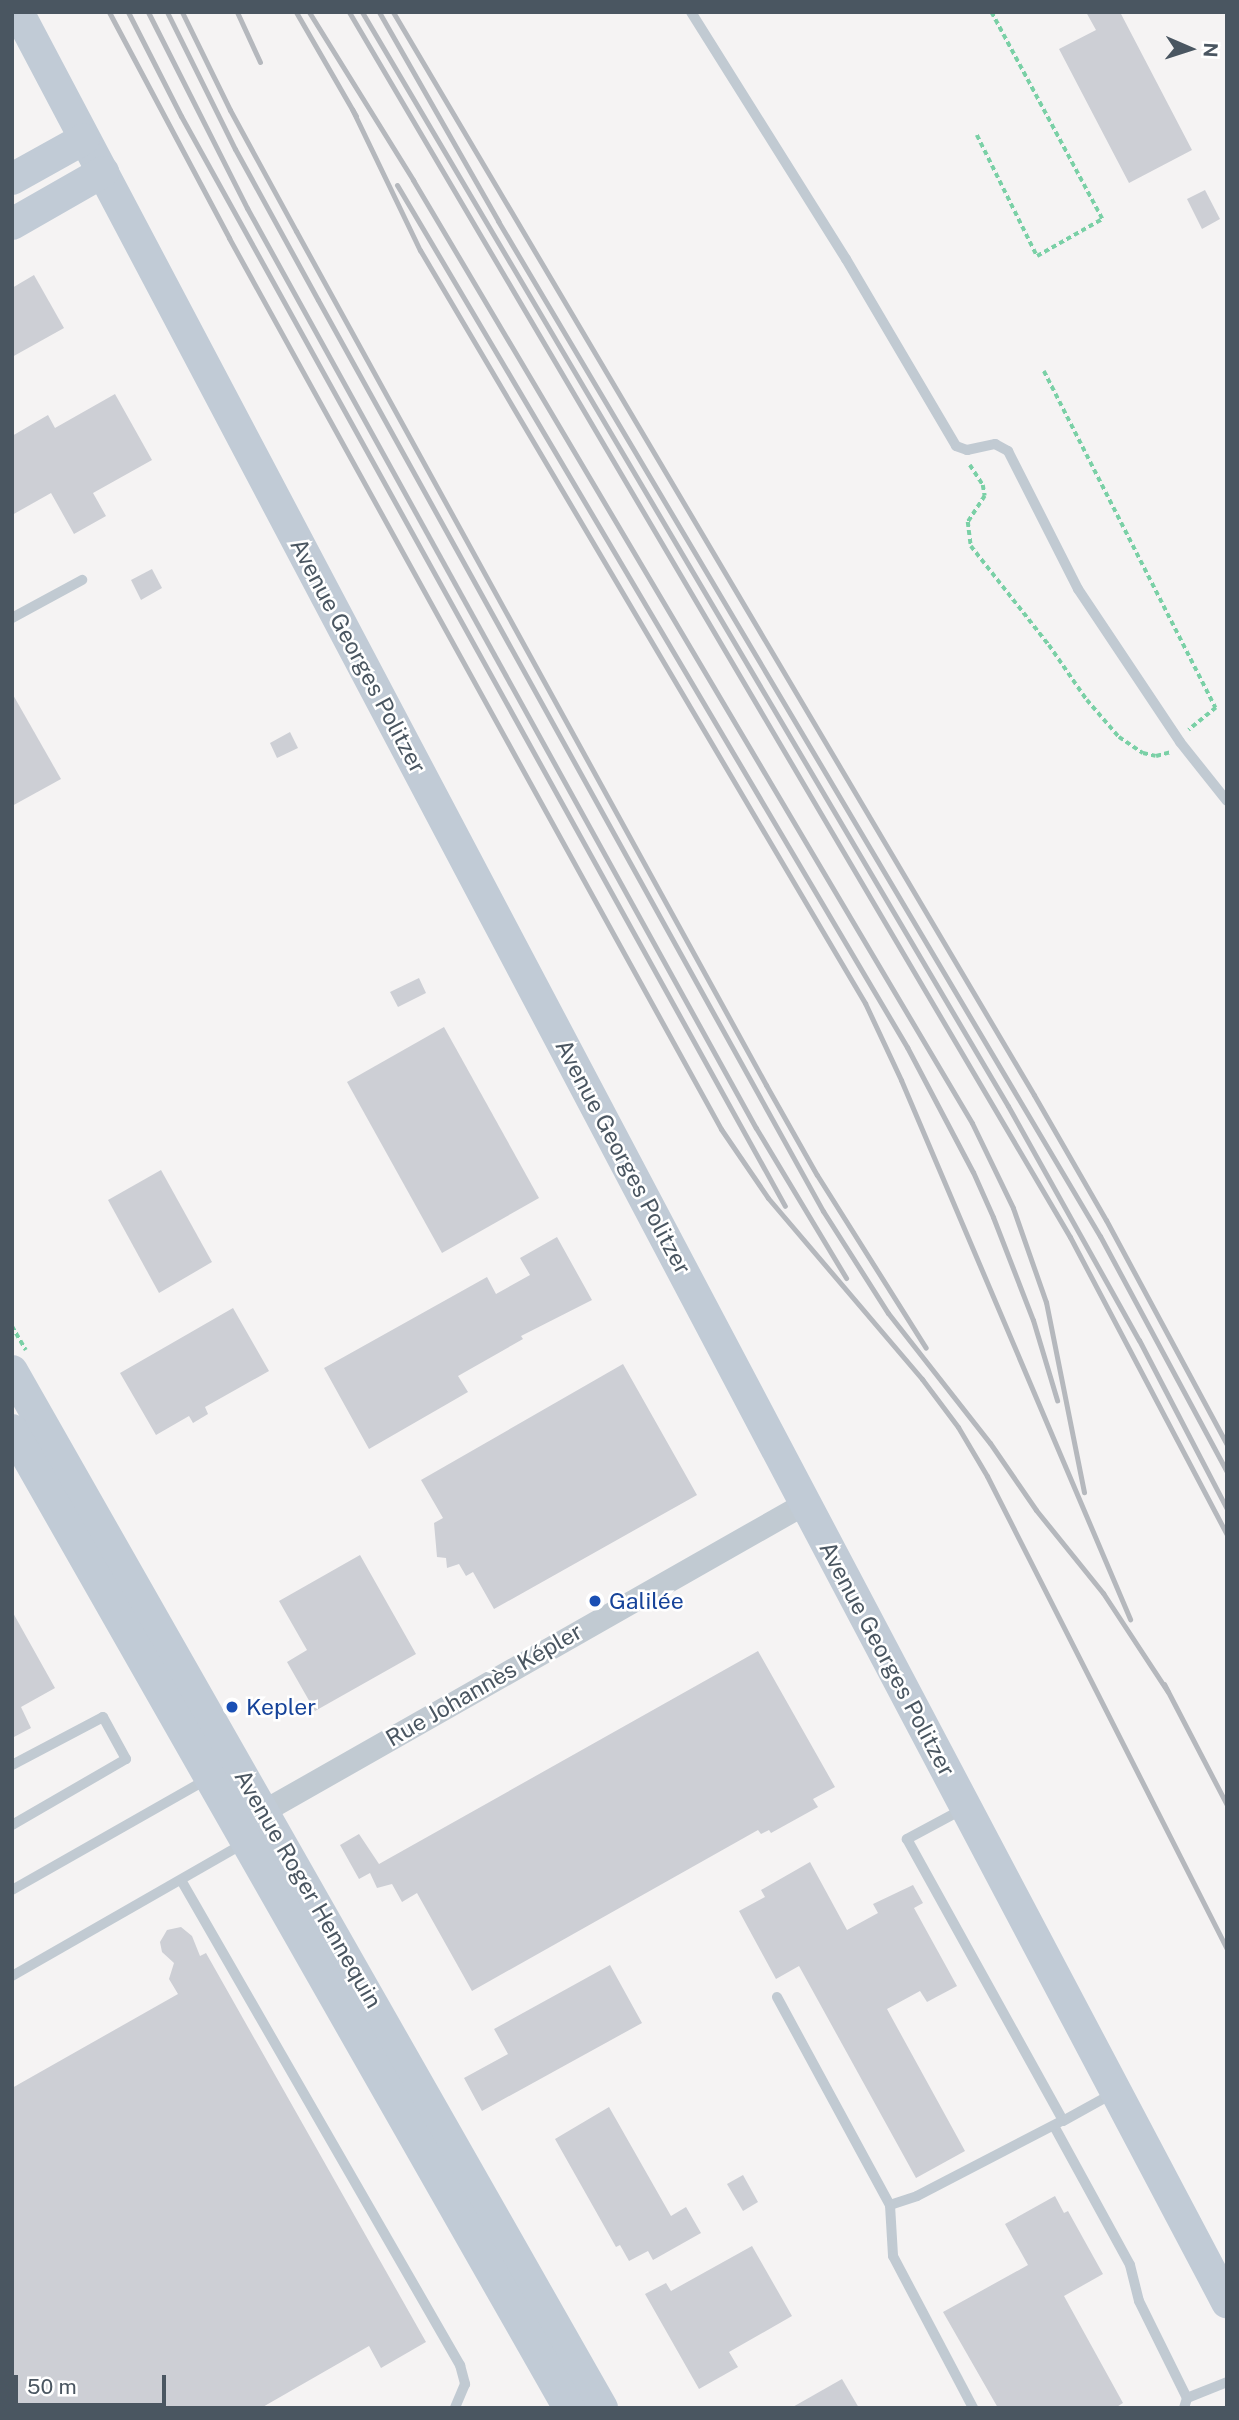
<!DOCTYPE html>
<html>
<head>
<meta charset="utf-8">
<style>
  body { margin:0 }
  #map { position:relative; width:1239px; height:2420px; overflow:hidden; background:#f5f3f3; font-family:"Public Sans",sans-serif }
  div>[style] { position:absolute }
  .building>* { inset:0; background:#cdcfd5 }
  .path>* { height:3.5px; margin-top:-1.75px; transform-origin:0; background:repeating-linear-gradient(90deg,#7ad0a6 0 5px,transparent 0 8.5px) }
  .lane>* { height:10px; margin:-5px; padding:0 5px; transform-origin:5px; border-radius:5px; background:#c1cad2 }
  .street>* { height:23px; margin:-11.5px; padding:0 11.5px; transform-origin:11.5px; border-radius:11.5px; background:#c1cad2 }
  .secondary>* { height:32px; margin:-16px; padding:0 16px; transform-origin:16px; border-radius:16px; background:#c1cbd6 }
  .rail>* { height:5px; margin:-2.5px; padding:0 2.5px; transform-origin:2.5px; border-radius:2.5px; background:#b5b8bd }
  .dots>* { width:19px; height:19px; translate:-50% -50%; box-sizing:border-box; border:4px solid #fff; border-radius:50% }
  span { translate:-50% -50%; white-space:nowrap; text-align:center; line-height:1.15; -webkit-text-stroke:5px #fff; paint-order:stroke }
  .street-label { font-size:23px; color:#4a5661 }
  .transit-label { font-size:23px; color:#164399 }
  .left { translate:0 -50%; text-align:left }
  .frame { position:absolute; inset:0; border:14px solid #4a5661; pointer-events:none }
  .north { position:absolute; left:1155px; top:14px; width:70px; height:70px; -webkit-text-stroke:5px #fff; paint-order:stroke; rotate:93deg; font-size:19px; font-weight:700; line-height:28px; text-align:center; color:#4a5661 }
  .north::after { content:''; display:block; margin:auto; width:24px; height:32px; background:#4a5661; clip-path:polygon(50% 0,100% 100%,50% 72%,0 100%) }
  .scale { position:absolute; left:14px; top:2375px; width:152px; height:32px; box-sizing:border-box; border:4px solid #4a5661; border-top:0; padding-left:9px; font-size:21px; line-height:24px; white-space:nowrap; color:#4a5661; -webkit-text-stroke:5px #fff; paint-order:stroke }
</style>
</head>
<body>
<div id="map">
  <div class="building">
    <div style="clip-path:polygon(1086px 12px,1120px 12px,1192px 150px,1129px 183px,1059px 49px,1096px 30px)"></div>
    <div style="clip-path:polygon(1205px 190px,1220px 219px,1202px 229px,1187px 199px)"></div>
    <div style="clip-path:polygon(34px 275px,64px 328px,12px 357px,12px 288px)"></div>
    <div style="clip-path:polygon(115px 394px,152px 460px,93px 493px,106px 516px,74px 534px,51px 493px,12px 515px,12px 436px,48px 415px,55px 428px)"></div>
    <div style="clip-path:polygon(152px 569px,162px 588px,141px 600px,131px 580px)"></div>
    <div style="clip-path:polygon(12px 693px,61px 779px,12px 806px)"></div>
    <div style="clip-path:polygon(290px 732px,298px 748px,277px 758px,270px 743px)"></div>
    <div style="clip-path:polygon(419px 978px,426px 993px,398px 1007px,390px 992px)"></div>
    <div style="clip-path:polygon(444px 1027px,539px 1198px,442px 1253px,347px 1082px)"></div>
    <div style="clip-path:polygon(161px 1170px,212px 1262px,159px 1293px,108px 1200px)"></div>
    <div style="clip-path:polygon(557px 1237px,592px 1300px,521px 1336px,523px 1339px,458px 1376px,468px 1392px,369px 1449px,324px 1368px,487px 1277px,496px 1294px,530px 1275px,520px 1258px)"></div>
    <div style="clip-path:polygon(233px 1308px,269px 1371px,205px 1407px,208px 1414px,193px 1423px,189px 1416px,156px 1435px,120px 1373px)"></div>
    <div style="clip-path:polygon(623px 1364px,697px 1495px,494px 1609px,473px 1572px,466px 1576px,459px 1564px,447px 1568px,446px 1558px,437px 1557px,434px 1523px,443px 1518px,421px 1480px)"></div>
    <div style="clip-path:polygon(360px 1555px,416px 1654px,315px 1711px,287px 1662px,307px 1650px,279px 1601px)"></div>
    <div style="clip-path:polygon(12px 1611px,55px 1688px,21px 1707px,31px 1728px,12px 1738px)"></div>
    <div style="clip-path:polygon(758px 1651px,835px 1787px,813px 1799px,818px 1807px,771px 1833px,769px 1830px,761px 1834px,758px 1830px,472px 1991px,417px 1893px,402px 1902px,392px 1884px,377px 1888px,370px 1873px,359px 1879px,340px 1845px,359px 1834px,379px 1864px)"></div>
    <div style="clip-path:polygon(810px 1862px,847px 1930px,878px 1913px,873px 1904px,913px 1885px,923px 1903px,914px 1908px,957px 1986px,927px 2002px,920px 1991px,887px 2009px,965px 2151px,916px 2178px,799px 1966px,776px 1979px,739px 1911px,765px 1897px,761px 1890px)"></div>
    <div style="clip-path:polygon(181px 1927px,192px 1936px,200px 1956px,206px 1953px,426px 2342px,381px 2368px,369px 2346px,261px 2408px,12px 2408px,12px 2088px,178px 1994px,169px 1979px,174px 1963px,162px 1952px,160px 1942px,167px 1930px)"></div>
    <div style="clip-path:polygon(610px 1965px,642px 2023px,482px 2111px,464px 2078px,508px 2054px,494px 2029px)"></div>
    <div style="clip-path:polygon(609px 2107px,671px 2216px,686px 2207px,701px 2233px,653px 2260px,648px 2251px,629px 2261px,620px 2245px,616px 2247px,555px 2139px)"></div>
    <div style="clip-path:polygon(743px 2175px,758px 2202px,743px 2211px,727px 2184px)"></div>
    <div style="clip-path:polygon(1055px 2196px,1064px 2213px,1068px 2211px,1103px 2274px,1064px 2296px,1123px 2403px,1115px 2408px,998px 2408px,943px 2312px,1028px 2265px,1005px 2224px)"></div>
    <div style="clip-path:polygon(752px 2246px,792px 2316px,729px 2352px,738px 2367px,699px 2389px,645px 2294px,666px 2283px,671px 2291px)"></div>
    <div style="clip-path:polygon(842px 2379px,859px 2408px,791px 2408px)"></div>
  </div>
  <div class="path">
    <div style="left:977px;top:135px;width:135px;rotate:63.6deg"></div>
    <div style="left:1037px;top:256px;width:75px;rotate:-29.6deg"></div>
    <div style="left:1102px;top:219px;width:235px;rotate:-118.2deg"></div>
    <div style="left:1044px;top:371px;width:378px;rotate:63deg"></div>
    <div style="left:1216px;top:708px;width:35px;rotate:141deg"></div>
    <div style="left:970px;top:465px;width:24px;rotate:57deg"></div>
    <div style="left:983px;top:485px;width:11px;rotate:80deg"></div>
    <div style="left:985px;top:496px;width:31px;rotate:123deg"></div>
    <div style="left:968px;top:522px;width:24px;rotate:83deg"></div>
    <div style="left:971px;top:546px;width:126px;rotate:51.8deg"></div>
    <div style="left:1049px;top:645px;width:67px;rotate:55.4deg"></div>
    <div style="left:1087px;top:700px;width:49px;rotate:49.1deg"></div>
    <div style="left:1119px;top:737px;width:29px;rotate:34deg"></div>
    <div style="left:1143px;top:753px;width:13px;rotate:13deg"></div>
    <div style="left:1156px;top:756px;width:16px;rotate:-15deg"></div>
    <div style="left:12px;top:1326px;width:28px;rotate:60deg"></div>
  </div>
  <div class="lane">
    <div style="left:691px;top:12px;width:292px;rotate:57.9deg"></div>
    <div style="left:846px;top:259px;width:217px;rotate:59.5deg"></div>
    <div style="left:956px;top:446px;width:12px;rotate:20deg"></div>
    <div style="left:967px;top:450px;width:29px;rotate:-12deg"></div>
    <div style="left:995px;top:444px;width:15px;rotate:28deg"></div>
    <div style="left:1008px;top:451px;width:155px;rotate:63.1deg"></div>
    <div style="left:1078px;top:589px;width:184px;rotate:56.3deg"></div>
    <div style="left:1180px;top:742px;width:75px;rotate:51.5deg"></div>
    <div style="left:12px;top:618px;width:80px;rotate:-28.5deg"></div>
    <div style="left:12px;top:1765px;width:103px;rotate:-27.8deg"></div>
    <div style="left:103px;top:1717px;width:48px;rotate:61.3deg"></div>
    <div style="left:126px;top:1759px;width:132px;rotate:149.9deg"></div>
    <div style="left:963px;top:1809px;width:64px;rotate:151.8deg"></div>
    <div style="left:907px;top:1839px;width:322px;rotate:61deg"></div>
    <div style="left:1063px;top:2121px;width:56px;rotate:-28.9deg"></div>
    <div style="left:181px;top:1880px;width:560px;rotate:60.09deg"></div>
    <div style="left:460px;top:2365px;width:20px;rotate:75deg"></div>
    <div style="left:465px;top:2384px;width:26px;rotate:113deg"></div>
    <div style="left:12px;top:1890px;width:224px;rotate:-29.6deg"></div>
    <div style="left:12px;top:1976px;width:267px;rotate:-29.8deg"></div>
    <div style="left:777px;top:1997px;width:237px;rotate:61.5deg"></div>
    <div style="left:890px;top:2205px;width:51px;rotate:86.6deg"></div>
    <div style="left:893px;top:2256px;width:172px;rotate:62.2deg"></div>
    <div style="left:1054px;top:2126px;width:158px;rotate:61.3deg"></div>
    <div style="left:1130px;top:2265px;width:37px;rotate:76deg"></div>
    <div style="left:1139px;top:2301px;width:108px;rotate:63.7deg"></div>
    <div style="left:890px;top:2205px;width:28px;rotate:-18deg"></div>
    <div style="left:917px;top:2196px;width:161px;rotate:-27.4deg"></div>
    <div style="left:1184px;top:2408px;width:10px;rotate:-73deg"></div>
    <div style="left:1187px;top:2398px;width:43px;rotate:-21.8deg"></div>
  </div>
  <div class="street">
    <div style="left:251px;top:1818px;width:637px;rotate:-29.62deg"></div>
  </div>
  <div class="secondary">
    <div style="left:18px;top:12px;width:2590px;rotate:62.17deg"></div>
    <div style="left:12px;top:179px;width:82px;rotate:-29.1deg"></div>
    <div style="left:12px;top:224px;width:105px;rotate:-29.7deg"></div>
    <div style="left:12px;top:1371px;width:1193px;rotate:60.36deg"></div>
    <div style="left:12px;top:1430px;width:1125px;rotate:60.34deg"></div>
  </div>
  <div class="rail">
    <div style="left:109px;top:12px;width:256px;rotate:62deg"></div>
    <div style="left:229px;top:238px;width:1018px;rotate:61.09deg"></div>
    <div style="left:721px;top:1129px;width:83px;rotate:55.7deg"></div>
    <div style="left:768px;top:1198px;width:238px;rotate:49.6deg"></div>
    <div style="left:922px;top:1379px;width:60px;rotate:53.1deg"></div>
    <div style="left:958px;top:1427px;width:57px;rotate:59.4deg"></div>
    <div style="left:987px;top:1476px;width:530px;rotate:63.1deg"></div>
    <div style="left:128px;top:12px;width:117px;rotate:63deg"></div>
    <div style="left:181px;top:116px;width:1246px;rotate:61.01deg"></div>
    <div style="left:148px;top:12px;width:220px;rotate:63.2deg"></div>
    <div style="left:247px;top:208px;width:1051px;rotate:61.05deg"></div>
    <div style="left:756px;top:1128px;width:175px;rotate:59deg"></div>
    <div style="left:167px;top:12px;width:153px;rotate:63.6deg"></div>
    <div style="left:235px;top:149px;width:172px;rotate:61.2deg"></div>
    <div style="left:318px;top:300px;width:1042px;rotate:61deg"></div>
    <div style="left:823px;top:1211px;width:121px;rotate:57.5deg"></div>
    <div style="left:888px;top:1313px;width:165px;rotate:51.9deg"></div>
    <div style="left:990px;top:1443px;width:81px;rotate:55.5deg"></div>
    <div style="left:1036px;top:1510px;width:107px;rotate:51.1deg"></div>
    <div style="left:1103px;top:1593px;width:118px;rotate:56.7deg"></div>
    <div style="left:182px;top:12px;width:109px;rotate:63.9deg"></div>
    <div style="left:230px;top:110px;width:138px;rotate:61.4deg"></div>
    <div style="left:296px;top:231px;width:975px;rotate:61.17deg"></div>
    <div style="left:766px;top:1085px;width:103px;rotate:60.5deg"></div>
    <div style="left:817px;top:1175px;width:204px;rotate:57.8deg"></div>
    <div style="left:237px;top:12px;width:55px;rotate:65.3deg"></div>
    <div style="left:296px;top:12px;width:120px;rotate:60deg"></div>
    <div style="left:309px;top:12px;width:198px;rotate:58.2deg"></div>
    <div style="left:413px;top:180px;width:1096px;rotate:59.34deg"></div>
    <div style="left:972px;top:1123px;width:94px;rotate:64.2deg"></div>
    <div style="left:1013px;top:1208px;width:100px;rotate:70.7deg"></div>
    <div style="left:1046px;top:1302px;width:194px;rotate:78.7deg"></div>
    <div style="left:349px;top:12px;width:1421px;rotate:59.52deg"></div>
    <div style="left:1070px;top:1237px;width:337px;rotate:62.2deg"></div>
    <div style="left:362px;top:12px;width:1270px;rotate:59.44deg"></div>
    <div style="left:1008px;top:1106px;width:268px;rotate:60.8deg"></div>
    <div style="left:1139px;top:1340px;width:191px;rotate:62.5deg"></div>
    <div style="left:379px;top:12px;width:241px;rotate:60.3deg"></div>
    <div style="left:498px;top:221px;width:1180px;rotate:59.33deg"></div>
    <div style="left:1100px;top:1236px;width:268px;rotate:61.7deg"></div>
    <div style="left:393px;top:12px;width:1258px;rotate:59.38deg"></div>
    <div style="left:1034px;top:1095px;width:144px;rotate:60.1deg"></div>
    <div style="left:1106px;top:1220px;width:255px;rotate:61.7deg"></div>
    <div style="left:352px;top:109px;width:157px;rotate:64.3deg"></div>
    <div style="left:420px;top:250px;width:875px;rotate:59.42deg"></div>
    <div style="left:865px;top:1003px;width:85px;rotate:64.9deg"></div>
    <div style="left:901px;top:1080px;width:586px;rotate:66.98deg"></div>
    <div style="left:397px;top:185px;width:1002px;rotate:59.39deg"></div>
    <div style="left:907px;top:1047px;width:141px;rotate:62.2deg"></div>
    <div style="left:973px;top:1172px;width:49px;rotate:66deg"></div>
    <div style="left:993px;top:1217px;width:110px;rotate:68.8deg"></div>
    <div style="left:1033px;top:1320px;width:84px;rotate:73.3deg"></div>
    <div style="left:1164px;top:1684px;width:136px;rotate:62.5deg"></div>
  </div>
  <div class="dots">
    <div style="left:595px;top:1601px;background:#1a4fb4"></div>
    <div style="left:232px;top:1707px;background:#1a4fb4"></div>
  </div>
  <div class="street-label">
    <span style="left:358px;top:656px;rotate:62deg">Avenue Georges Politzer</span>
    <span style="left:623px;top:1157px;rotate:62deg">Avenue Georges Politzer</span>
    <span style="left:887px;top:1659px;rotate:62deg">Avenue Georges Politzer</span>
    <span style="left:484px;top:1685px;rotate:-30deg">Rue Johannès Képler</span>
    <span style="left:308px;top:1889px;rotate:60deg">Avenue Roger Hennequin</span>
  </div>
  <div class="transit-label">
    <span class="left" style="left:609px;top:1601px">Galilée</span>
    <span class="left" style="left:246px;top:1707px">Kepler</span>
  </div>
  <div class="frame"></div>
  <div class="north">N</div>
  <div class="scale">50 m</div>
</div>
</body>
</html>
